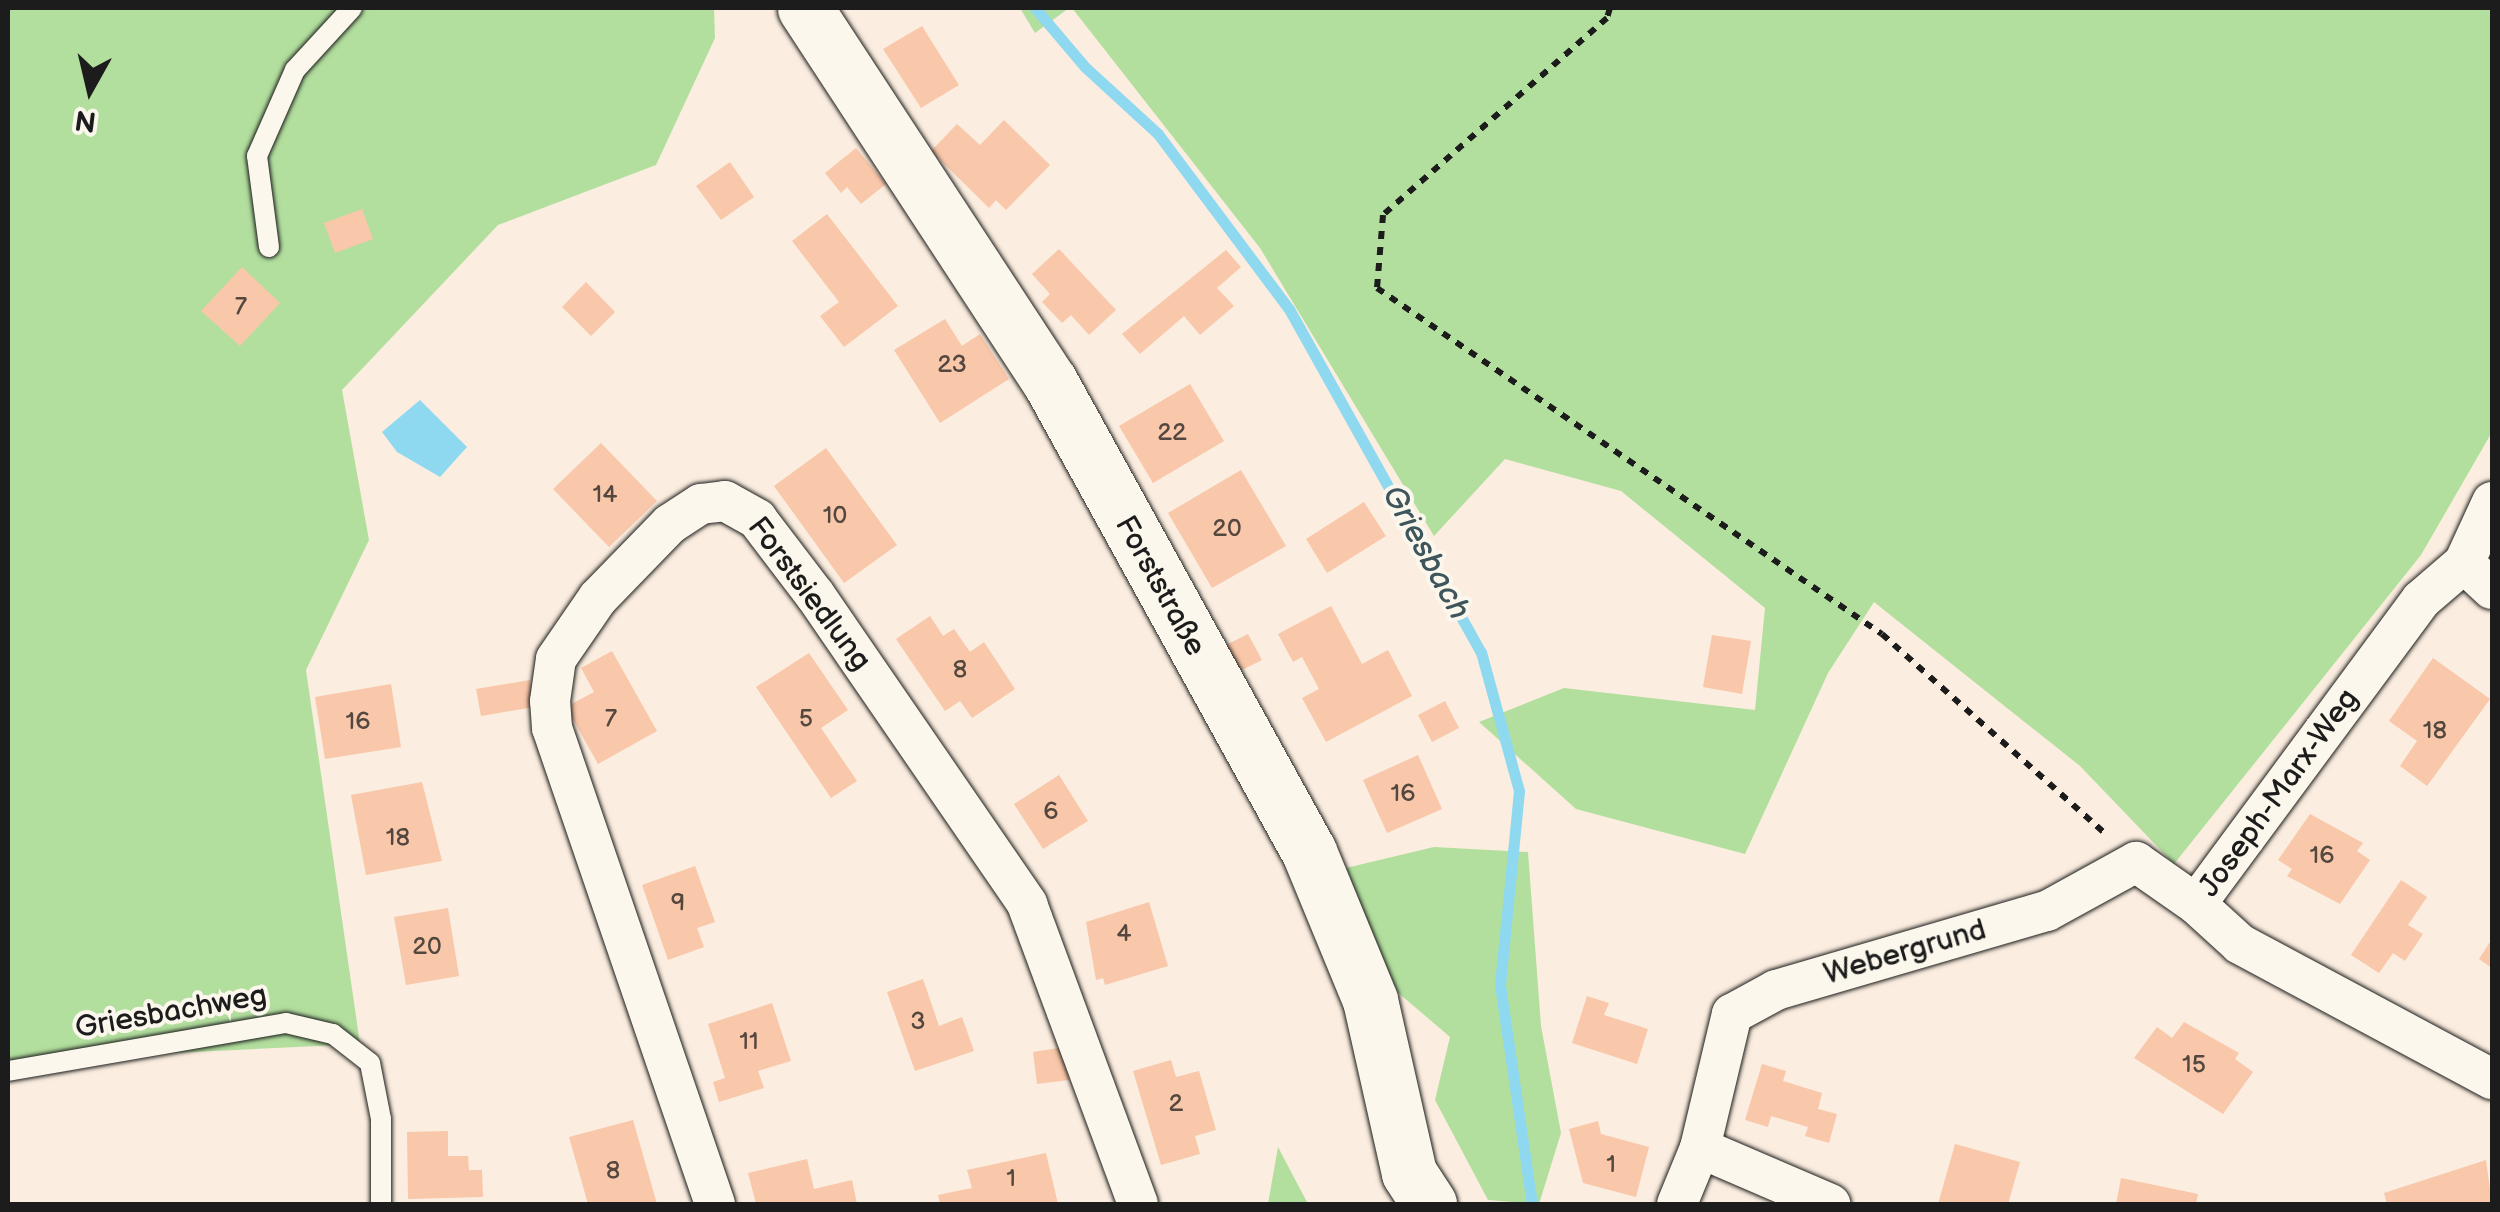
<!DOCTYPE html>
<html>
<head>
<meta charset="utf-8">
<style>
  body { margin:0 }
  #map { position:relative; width:2500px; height:1212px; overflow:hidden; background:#fbeddf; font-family:"Balsamiq Sans",sans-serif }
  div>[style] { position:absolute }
  .green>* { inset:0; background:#b2df9e }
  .water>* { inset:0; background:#8fd9f0 }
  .stream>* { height:11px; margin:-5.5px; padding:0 5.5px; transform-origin:5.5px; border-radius:5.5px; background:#8fd9f0 }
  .building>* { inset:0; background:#f9c7a9 }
  .path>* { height:6px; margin-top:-3px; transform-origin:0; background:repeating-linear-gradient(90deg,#1c1c1c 0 8px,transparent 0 16px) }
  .roads { filter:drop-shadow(0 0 2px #1c1c1c) drop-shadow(0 0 2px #1c1c1c) }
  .lane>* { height:20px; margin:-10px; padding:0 10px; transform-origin:10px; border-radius:10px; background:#fbf7ec }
  .street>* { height:40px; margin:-20px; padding:0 20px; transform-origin:20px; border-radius:20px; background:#fbf7ec }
  .secondary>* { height:55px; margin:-27.5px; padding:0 27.5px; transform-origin:27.5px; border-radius:27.5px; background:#fbf7ec }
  span { translate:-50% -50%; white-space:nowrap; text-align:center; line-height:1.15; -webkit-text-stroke:8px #fbf7ec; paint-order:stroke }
  .number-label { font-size:25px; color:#53473f }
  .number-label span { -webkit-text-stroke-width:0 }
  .street-label { font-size:30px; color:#1c1c1c }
  .water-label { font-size:32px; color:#3e555c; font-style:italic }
  .frame { position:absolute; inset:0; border:10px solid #1c1c1c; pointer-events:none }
  .north { position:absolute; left:40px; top:40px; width:100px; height:100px; -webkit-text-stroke:8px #fbf7ec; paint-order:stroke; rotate:188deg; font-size:28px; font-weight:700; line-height:40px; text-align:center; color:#1c1c1c }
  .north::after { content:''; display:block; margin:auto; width:35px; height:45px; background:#1c1c1c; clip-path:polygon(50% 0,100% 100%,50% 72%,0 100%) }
</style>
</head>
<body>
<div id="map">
  <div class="green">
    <div style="clip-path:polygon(8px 8px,714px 8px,715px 38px,656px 165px,498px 225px,342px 390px,369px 540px,306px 670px,360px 1044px,8px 1061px)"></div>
    <div style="clip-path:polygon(1020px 8px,1069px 8px,1035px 33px)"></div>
    <div style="clip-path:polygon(1072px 8px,2492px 8px,2492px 432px,2421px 555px,2174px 864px,2080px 766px,1874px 602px,1828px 673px,1745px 854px,1576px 809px,1479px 722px,1564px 688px,1755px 710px,1765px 608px,1621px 491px,1505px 459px,1434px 536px,1260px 248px)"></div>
    <div style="clip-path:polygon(1434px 847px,1528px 852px,1541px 1026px,1561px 1133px,1539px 1204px,1488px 1200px,1435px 1100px,1450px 1037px,1395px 990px,1346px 868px)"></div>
    <div style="clip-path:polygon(1278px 1147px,1308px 1204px,1268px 1204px)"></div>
  </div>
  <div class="water">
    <div style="clip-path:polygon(420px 400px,467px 447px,440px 477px,397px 452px,382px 432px)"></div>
  </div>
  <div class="stream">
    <div style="left:1035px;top:8px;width:77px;rotate:49.7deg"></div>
    <div style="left:1085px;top:67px;width:99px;rotate:42.5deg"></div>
    <div style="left:1158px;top:134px;width:219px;rotate:53.2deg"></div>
    <div style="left:1289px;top:309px;width:393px;rotate:60.8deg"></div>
    <div style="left:1481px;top:652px;width:144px;rotate:74.7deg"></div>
    <div style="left:1519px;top:791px;width:195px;rotate:95.6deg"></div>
    <div style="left:1500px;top:985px;width:221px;rotate:81.7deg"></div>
  </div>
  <div class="building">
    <div style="clip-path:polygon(922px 26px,959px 85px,921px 108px,883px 49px)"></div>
    <div style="clip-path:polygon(1004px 120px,1050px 165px,1006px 210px,996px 200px,989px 208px,931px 151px,957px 124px,980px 145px)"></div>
    <div style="clip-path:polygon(856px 148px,886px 184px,861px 204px,847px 187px,841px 193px,825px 173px)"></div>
    <div style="clip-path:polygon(730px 162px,754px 197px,721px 220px,696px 186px)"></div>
    <div style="clip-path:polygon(362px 209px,373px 239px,335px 253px,324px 223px)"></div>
    <div style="clip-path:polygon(827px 214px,898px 306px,844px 347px,820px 316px,839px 302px,792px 241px)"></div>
    <div style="clip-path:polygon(1059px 249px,1116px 310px,1089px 335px,1071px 315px,1062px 323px,1042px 302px,1050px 294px,1032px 274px)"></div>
    <div style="clip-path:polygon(1226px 250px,1241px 267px,1217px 288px,1234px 306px,1200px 335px,1184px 316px,1140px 354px,1122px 334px)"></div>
    <div style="clip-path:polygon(242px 267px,280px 303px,240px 346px,201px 311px)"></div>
    <div style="clip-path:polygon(586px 282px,615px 312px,591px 336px,562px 307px)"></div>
    <div style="clip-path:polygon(945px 319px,962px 346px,980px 334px,1009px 379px,940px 423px,894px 350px)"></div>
    <div style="clip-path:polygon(1190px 384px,1224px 441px,1153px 483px,1119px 426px)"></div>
    <div style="clip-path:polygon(601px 443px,657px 501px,609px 547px,553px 489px)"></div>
    <div style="clip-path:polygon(826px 448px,897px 545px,844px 583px,774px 486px)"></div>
    <div style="clip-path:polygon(1241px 470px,1286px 546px,1212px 588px,1168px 513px)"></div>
    <div style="clip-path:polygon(1364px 502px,1386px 536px,1327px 573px,1306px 539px)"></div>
    <div style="clip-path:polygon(1331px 606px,1362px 664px,1388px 650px,1412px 696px,1326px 742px,1302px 698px,1319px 689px,1302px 657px,1293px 662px,1278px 634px)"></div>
    <div style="clip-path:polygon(930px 616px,943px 636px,954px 629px,970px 652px,984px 642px,1015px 689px,972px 718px,960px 701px,945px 711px,896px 639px)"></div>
    <div style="clip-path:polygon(1248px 634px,1262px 660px,1234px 674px,1220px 648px)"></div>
    <div style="clip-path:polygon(1712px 635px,1751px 641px,1742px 694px,1703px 687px)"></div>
    <div style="clip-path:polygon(612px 651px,657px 731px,598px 764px,566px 707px,594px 692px,581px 668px)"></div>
    <div style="clip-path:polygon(809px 653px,848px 710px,821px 728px,857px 781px,831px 798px,756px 687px)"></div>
    <div style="clip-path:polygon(2433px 658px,2490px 699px,2427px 786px,2400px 766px,2417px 741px,2389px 721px)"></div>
    <div style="clip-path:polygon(530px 680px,534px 707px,481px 716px,476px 689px)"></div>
    <div style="clip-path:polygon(391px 684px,401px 747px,325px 759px,315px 697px)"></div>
    <div style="clip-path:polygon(1445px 701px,1459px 728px,1432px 742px,1418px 715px)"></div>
    <div style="clip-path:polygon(1418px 755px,1442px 809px,1387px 833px,1363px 780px)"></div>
    <div style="clip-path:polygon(1059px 775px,1088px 821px,1043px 849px,1014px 804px)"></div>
    <div style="clip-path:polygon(422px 782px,442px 861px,366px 875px,351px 795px)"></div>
    <div style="clip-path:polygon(2310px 814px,2363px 843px,2357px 851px,2370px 860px,2340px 904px,2287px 876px,2292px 869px,2278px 860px)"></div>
    <div style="clip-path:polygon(695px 866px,715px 922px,697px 928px,704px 947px,668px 960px,642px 885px)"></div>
    <div style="clip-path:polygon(2401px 880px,2427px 897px,2408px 925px,2423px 934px,2405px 961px,2393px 953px,2379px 973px,2351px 955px)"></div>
    <div style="clip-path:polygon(1149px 902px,1168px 966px,1105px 985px,1103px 978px,1096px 980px,1086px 922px)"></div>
    <div style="clip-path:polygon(448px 908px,459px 976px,406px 985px,394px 917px)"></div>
    <div style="clip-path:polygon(2492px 939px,2492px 968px,2479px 959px)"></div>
    <div style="clip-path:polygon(923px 979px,939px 1026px,962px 1017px,974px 1051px,915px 1071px,887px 992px)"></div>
    <div style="clip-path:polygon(1587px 996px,1609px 1003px,1604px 1015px,1648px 1029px,1637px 1064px,1572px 1043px)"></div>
    <div style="clip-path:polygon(772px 1003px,791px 1061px,758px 1071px,764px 1088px,719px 1102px,713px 1082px,725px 1078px,708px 1024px)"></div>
    <div style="clip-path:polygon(2184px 1022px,2239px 1053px,2235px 1059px,2253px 1072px,2223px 1114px,2134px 1058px,2157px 1027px,2172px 1038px)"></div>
    <div style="clip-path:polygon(1065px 1047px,1069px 1080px,1037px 1084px,1033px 1052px)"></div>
    <div style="clip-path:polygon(1171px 1060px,1176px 1077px,1199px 1071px,1216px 1130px,1195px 1136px,1200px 1154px,1161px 1165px,1133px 1071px)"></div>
    <div style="clip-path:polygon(1762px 1064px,1786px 1071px,1783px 1081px,1822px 1093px,1818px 1109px,1837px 1114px,1829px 1143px,1805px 1136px,1808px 1127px,1771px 1116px,1768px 1127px,1745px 1120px)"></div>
    <div style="clip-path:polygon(633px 1120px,657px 1204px,588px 1204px,569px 1137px)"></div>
    <div style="clip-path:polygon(1598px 1121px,1601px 1134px,1649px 1147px,1636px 1197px,1583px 1183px,1569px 1129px)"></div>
    <div style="clip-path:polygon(448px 1131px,448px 1156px,468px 1156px,469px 1170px,482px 1170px,483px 1197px,408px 1199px,407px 1132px)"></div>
    <div style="clip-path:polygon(1955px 1144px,2020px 1162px,2008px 1204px,1938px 1204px)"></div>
    <div style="clip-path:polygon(1046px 1153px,1058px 1204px,940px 1204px,938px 1195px,972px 1188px,967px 1170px)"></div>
    <div style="clip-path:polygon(807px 1159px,814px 1189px,852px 1180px,857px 1204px,756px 1204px,748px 1173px)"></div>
    <div style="clip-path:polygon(2486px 1160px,2492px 1204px,2387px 1204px,2384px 1193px)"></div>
    <div style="clip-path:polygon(2121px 1178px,2198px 1194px,2196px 1204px,2116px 1204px)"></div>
  </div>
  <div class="path">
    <div style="left:1610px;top:8px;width:10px;rotate:107deg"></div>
    <div style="left:1607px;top:18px;width:298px;rotate:138.7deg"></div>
    <div style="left:1383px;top:215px;width:73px;rotate:94.7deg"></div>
    <div style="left:1377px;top:288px;width:612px;rotate:34.42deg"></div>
    <div style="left:1882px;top:634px;width:303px;rotate:41.8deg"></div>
  </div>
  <div class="roads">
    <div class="lane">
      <div style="left:269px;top:247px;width:92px;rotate:-97.5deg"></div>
      <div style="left:257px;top:156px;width:94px;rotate:-66.2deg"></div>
      <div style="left:295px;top:70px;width:84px;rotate:-47.4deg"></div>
      <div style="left:8px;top:1071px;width:282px;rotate:-9.8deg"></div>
      <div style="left:286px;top:1023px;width:48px;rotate:13.2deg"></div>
      <div style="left:333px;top:1034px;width:47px;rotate:38.1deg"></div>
      <div style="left:370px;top:1063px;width:57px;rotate:78.9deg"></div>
      <div style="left:381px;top:1119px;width:85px;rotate:90deg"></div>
    </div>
    <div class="street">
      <div style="left:2492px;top:502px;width:67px;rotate:114.7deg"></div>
      <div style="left:2464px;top:563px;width:57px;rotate:139.3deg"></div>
      <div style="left:2421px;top:600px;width:378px;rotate:126.5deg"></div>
      <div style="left:2196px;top:904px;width:59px;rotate:42.3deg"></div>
      <div style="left:2240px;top:944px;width:286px;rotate:28.2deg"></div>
      <div style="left:2464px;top:563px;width:38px;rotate:43deg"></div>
      <div style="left:1700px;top:1148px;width:142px;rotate:23.3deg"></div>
      <div style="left:715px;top:1204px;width:503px;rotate:-108.9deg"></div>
      <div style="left:552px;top:728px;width:27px;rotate:-94deg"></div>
      <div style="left:550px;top:701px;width:42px;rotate:-81.9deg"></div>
      <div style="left:556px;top:659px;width:74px;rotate:-55.5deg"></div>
      <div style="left:598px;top:598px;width:103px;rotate:-45.8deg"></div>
      <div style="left:670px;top:524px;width:37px;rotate:-33deg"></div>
      <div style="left:701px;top:504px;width:24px;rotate:-7deg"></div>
      <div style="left:725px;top:501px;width:37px;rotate:29deg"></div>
      <div style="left:757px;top:519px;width:96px;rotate:52.7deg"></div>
      <div style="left:815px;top:595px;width:375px;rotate:55.5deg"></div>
      <div style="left:1027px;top:904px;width:320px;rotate:69.7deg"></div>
      <div style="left:1677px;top:1204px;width:61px;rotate:-67.7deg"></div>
      <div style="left:1700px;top:1148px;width:138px;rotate:-76.6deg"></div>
      <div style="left:1732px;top:1014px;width:50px;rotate:-28.6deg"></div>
      <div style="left:1776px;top:990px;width:282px;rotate:-16.3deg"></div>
      <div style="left:2047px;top:911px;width:102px;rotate:-28.8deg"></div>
      <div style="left:2136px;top:862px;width:73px;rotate:35deg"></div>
    </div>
    <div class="secondary">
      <div style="left:805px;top:8px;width:447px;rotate:56.8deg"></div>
      <div style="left:1050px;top:382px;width:537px;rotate:61.14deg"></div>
      <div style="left:1309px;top:852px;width:160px;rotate:67.6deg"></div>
      <div style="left:1370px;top:1000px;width:177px;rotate:77.3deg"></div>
      <div style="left:1409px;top:1173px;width:37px;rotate:57deg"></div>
    </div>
  </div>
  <div class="number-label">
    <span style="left:241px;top:307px">7</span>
    <span style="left:952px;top:365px">23</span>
    <span style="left:1172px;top:433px">22</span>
    <span style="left:605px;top:495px">14</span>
    <span style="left:835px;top:516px">10</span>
    <span style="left:1227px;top:529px">20</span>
    <span style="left:960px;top:670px">8</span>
    <span style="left:611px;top:719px">7</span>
    <span style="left:806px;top:719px">5</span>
    <span style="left:358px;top:722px">16</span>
    <span style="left:2435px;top:731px">18</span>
    <span style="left:1403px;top:794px">16</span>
    <span style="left:1051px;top:812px">6</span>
    <span style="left:398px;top:838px">18</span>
    <span style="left:2322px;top:856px">16</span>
    <span style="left:678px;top:903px">9</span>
    <span style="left:1124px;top:934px">4</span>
    <span style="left:427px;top:947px">20</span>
    <span style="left:918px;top:1022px">3</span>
    <span style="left:749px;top:1042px">11</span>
    <span style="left:2194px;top:1065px">15</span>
    <span style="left:1176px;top:1104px">2</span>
    <span style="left:1611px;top:1165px">1</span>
    <span style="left:613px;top:1171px">8</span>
    <span style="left:1011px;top:1179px">1</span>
  </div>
  <div class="street-label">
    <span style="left:1160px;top:586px;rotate:61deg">Forststraße</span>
    <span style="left:809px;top:594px;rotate:53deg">Forstsiedlung</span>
    <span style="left:2279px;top:793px;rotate:-54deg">Joseph-Marx-Weg</span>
    <span style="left:1905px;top:952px;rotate:-16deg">Webergrund</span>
    <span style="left:171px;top:1012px;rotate:-10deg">Griesbachweg</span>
  </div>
  <div class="water-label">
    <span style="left:1425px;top:553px;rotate:61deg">Griesbach</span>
  </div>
  <div class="frame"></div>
  <div class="north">N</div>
</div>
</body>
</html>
